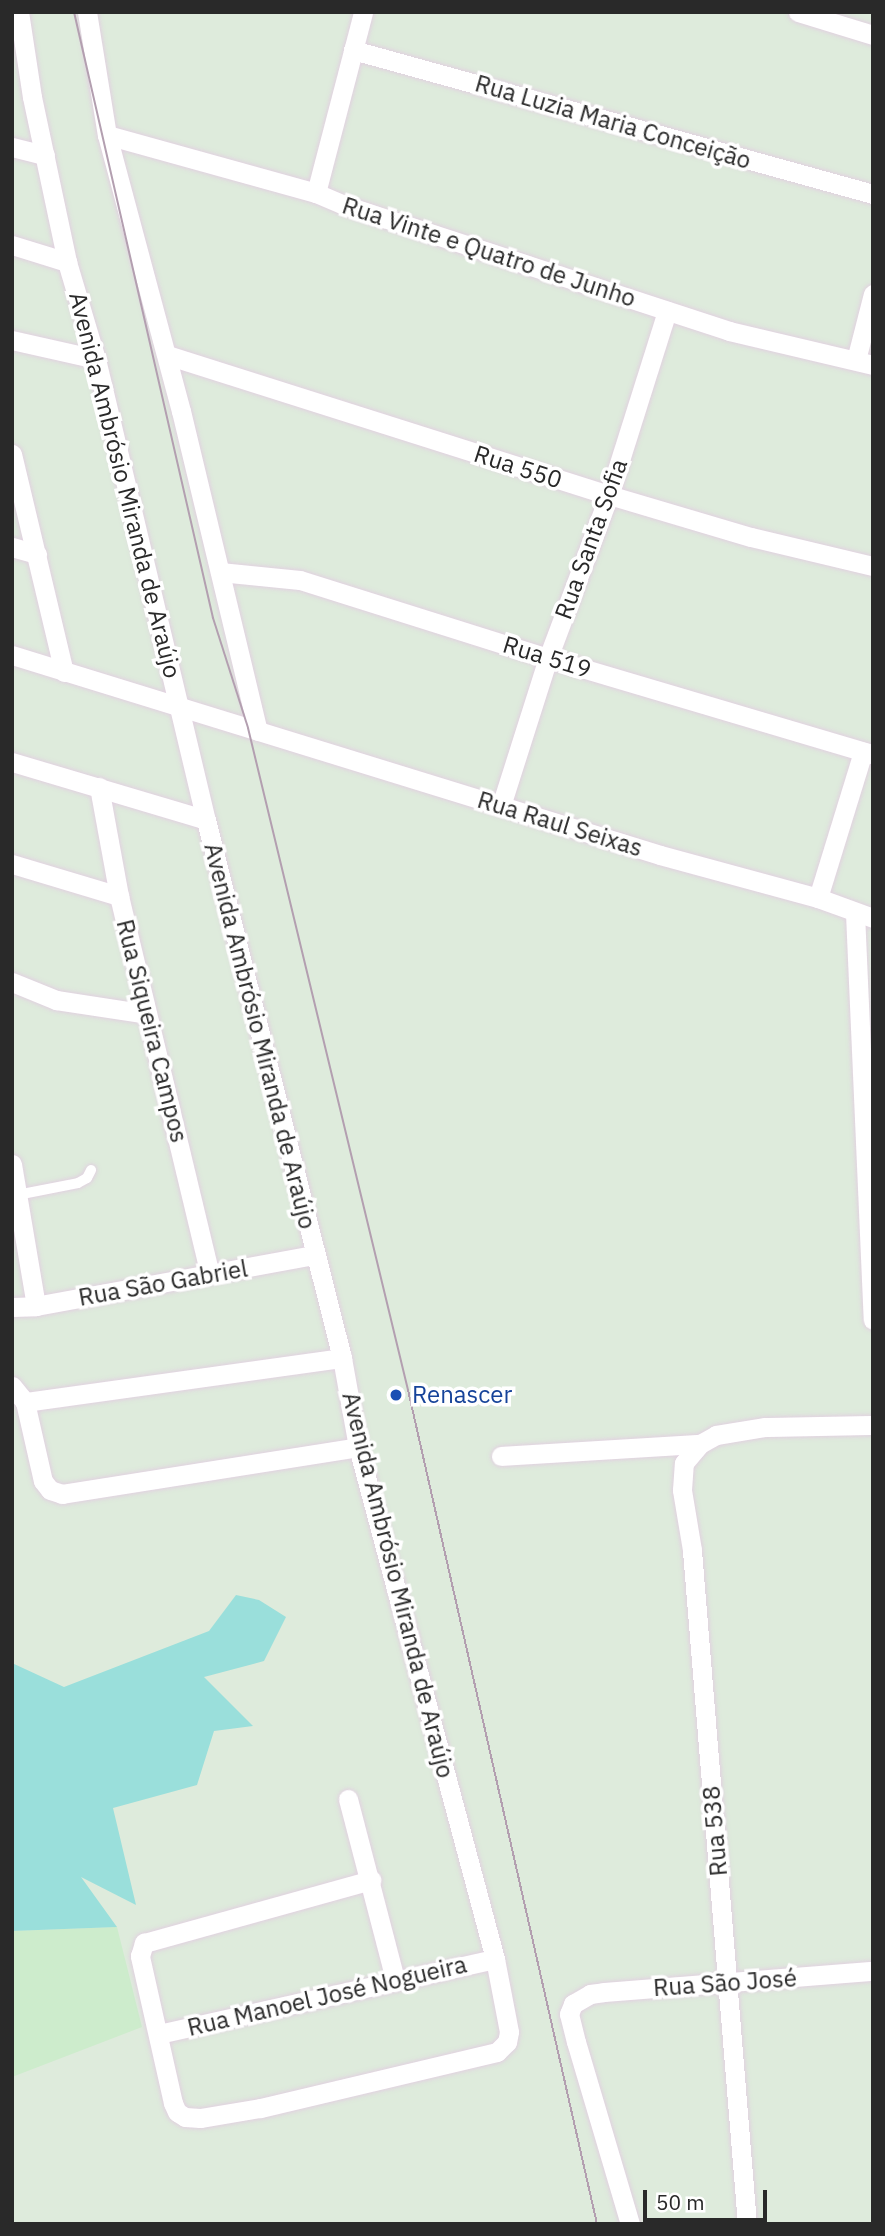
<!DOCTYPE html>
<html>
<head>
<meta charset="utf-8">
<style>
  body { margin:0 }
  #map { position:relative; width:885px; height:2236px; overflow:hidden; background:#deebdc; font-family:"IBM Plex Sans",sans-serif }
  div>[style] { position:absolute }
  .education>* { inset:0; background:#cdeccc }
  .green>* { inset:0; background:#9adfdb }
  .roads { filter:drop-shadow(0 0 2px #e1d1e0) drop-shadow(0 0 2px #e1d1e0) }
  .lane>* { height:10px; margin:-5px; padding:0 5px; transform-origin:5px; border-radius:5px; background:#fff }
  .street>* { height:19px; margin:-9.5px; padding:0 9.5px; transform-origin:9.5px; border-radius:9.5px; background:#fff }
  .tram>* { height:2px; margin:-1px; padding:0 1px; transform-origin:1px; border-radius:1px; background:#b39fb0 }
  .dots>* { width:19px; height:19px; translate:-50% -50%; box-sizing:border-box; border:4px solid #fff; border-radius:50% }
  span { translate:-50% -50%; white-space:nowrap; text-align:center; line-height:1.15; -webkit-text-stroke:7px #fff; paint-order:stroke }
  .street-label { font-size:24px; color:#292929 }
  .transit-label { font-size:24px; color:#164399 }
  .left { translate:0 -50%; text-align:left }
  .frame { position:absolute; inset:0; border:14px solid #292929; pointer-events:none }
  .scale { position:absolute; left:643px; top:2190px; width:124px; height:32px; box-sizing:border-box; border:4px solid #292929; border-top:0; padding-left:9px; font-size:21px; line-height:24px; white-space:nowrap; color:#292929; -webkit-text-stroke:5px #fff; paint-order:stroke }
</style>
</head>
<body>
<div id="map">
  <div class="education">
    <div style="clip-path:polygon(117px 1927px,142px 2027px,12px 2077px,12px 1931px)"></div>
  </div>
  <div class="green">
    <div style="clip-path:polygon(236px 1595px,259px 1600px,286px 1617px,264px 1661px,204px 1677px,253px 1726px,214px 1731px,197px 1785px,113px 1808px,136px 1905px,81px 1877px,117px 1927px,12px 1931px,12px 1663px,64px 1687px,209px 1631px)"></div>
  </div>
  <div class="roads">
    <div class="lane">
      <div style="left:17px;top:1195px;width:62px;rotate:-11.1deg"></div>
      <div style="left:78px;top:1183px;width:10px;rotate:-29deg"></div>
      <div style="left:87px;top:1178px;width:9px;rotate:-63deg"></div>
    </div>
    <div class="street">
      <div style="left:19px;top:12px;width:86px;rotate:81.3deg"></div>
      <div style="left:32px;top:97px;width:169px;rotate:78deg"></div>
      <div style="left:67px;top:262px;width:101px;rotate:73.4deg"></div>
      <div style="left:96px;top:359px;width:474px;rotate:76.6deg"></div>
      <div style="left:206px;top:820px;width:555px;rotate:75.81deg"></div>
      <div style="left:342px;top:1358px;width:90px;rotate:79.8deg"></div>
      <div style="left:358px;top:1447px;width:530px;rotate:75.02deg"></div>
      <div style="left:495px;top:1959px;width:74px;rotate:79.1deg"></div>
      <div style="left:509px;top:2032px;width:10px;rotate:101deg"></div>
      <div style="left:507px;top:2042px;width:14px;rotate:135deg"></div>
      <div style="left:497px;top:2052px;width:244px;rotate:166.7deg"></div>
      <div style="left:260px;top:2108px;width:61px;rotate:170.5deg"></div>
      <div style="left:200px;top:2118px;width:15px;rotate:-176deg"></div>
      <div style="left:185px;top:2117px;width:9px;rotate:-148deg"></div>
      <div style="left:177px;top:2112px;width:10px;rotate:-114deg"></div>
      <div style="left:173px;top:2103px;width:151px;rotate:-102.7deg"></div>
      <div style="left:140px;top:1956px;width:14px;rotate:-73deg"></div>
      <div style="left:144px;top:1943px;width:236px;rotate:-15.5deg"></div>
      <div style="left:87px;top:12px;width:125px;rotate:80.8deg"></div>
      <div style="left:107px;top:135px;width:286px;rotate:75deg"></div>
      <div style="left:181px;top:411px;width:329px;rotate:76.5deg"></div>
      <div style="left:798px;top:12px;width:78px;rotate:17deg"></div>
      <div style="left:353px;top:50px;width:540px;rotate:15.48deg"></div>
      <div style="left:107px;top:135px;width:217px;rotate:15.5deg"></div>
      <div style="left:316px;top:193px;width:30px;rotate:23deg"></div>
      <div style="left:344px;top:205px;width:405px;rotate:18.1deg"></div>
      <div style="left:729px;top:331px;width:148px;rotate:13.3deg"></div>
      <div style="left:12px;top:147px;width:34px;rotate:14deg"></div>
      <div style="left:316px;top:193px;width:187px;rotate:-75.4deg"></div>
      <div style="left:12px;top:245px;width:58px;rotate:17.2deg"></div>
      <div style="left:12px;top:340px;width:86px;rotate:12.7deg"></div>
      <div style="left:167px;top:355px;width:464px;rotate:17.6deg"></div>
      <div style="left:609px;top:495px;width:148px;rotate:16.5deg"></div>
      <div style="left:751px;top:537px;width:125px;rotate:13.4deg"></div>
      <div style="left:856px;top:360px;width:68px;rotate:-75.6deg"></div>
      <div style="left:12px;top:454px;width:224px;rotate:76.6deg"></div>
      <div style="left:12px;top:547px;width:26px;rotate:16deg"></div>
      <div style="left:220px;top:572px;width:80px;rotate:5.7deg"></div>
      <div style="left:300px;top:580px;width:260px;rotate:17.5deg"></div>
      <div style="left:548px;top:658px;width:339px;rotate:16.5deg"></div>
      <div style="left:12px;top:655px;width:678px;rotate:17.15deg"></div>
      <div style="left:660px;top:855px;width:164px;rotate:15.2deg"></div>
      <div style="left:818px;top:898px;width:59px;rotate:20deg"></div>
      <div style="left:12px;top:762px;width:202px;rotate:16.6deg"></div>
      <div style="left:99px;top:787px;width:111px;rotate:79.6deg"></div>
      <div style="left:119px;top:896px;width:389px;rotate:76.5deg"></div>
      <div style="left:501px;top:806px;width:155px;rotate:-72.4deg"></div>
      <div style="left:548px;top:658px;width:174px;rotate:-69.5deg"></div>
      <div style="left:609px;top:495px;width:193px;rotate:-72.5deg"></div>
      <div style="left:12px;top:864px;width:112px;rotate:16.7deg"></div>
      <div style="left:818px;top:898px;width:153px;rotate:-72.9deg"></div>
      <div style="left:855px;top:913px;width:407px;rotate:87.5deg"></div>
      <div style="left:12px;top:982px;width:48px;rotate:22.2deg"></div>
      <div style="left:56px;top:1000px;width:92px;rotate:8.7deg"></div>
      <div style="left:12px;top:1164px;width:144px;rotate:80.4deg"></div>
      <div style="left:12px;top:1307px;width:24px;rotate:-2deg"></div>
      <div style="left:36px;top:1306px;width:283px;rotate:-10.4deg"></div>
      <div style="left:12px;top:1386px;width:21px;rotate:51deg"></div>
      <div style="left:25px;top:1402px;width:81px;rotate:77.2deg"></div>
      <div style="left:43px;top:1481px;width:11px;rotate:52deg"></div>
      <div style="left:50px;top:1490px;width:13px;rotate:18deg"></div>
      <div style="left:62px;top:1494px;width:300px;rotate:-9deg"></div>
      <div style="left:25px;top:1402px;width:320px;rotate:-7.9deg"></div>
      <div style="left:501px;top:1456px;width:199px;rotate:-3.5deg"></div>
      <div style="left:348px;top:1799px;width:187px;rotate:75.4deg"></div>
      <div style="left:159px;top:2034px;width:344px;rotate:-12.6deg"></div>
      <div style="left:630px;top:2224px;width:190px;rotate:-106.5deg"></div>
      <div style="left:576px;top:2042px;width:29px;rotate:-104deg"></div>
      <div style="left:569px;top:2014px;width:11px;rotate:-68deg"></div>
      <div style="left:573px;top:2004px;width:20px;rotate:-30deg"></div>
      <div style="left:590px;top:1994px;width:14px;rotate:-8deg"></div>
      <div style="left:604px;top:1992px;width:270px;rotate:-4.5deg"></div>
      <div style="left:747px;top:2224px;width:676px;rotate:-94.67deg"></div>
      <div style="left:692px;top:1550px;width:61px;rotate:-99.5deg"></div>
      <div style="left:682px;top:1490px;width:27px;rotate:-86deg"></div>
      <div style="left:684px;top:1463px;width:25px;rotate:-50deg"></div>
      <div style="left:700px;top:1444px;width:18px;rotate:-29deg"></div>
      <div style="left:716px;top:1435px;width:50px;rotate:-9.3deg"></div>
      <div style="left:765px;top:1427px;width:108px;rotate:-1.1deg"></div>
    </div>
  </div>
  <div class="tram">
    <div style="left:74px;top:12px;width:622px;rotate:77.08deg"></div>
    <div style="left:213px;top:618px;width:115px;rotate:72.3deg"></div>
    <div style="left:248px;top:728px;width:681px;rotate:76.41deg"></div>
    <div style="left:408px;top:1390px;width:855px;rotate:77.23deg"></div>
  </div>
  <div class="dots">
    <div style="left:396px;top:1395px;background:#1a4fb4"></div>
  </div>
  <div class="street-label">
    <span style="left:613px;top:122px;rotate:16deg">Rua Luzia Maria Conceição</span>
    <span style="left:489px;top:252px;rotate:18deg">Rua Vinte e Quatro de Junho</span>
    <span style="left:518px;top:467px;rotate:18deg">Rua 550</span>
    <span style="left:125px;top:485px;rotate:76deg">Avenida Ambrósio Miranda de Araújo</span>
    <span style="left:591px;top:539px;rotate:-70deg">Rua Santa Sofia</span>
    <span style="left:547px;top:657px;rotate:17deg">Rua 519</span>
    <span style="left:560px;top:824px;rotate:17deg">Rua Raul Seixas</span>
    <span style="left:152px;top:1031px;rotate:76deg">Rua Siqueira Campos</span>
    <span style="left:260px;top:1036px;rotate:76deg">Avenida Ambrósio Miranda de Araújo</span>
    <span style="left:163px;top:1283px;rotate:-10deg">Rua São Gabriel</span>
    <span style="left:398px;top:1585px;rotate:76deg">Avenida Ambrósio Miranda de Araújo</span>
    <span style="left:715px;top:1831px;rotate:-95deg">Rua 538</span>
    <span style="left:725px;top:1983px;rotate:-4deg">Rua São José</span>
    <span style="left:327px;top:1996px;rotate:-13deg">Rua Manoel José Nogueira</span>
  </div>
  <div class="transit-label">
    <span class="left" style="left:412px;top:1395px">Renascer</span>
  </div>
  <div class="frame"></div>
  <div class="scale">50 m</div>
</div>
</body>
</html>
